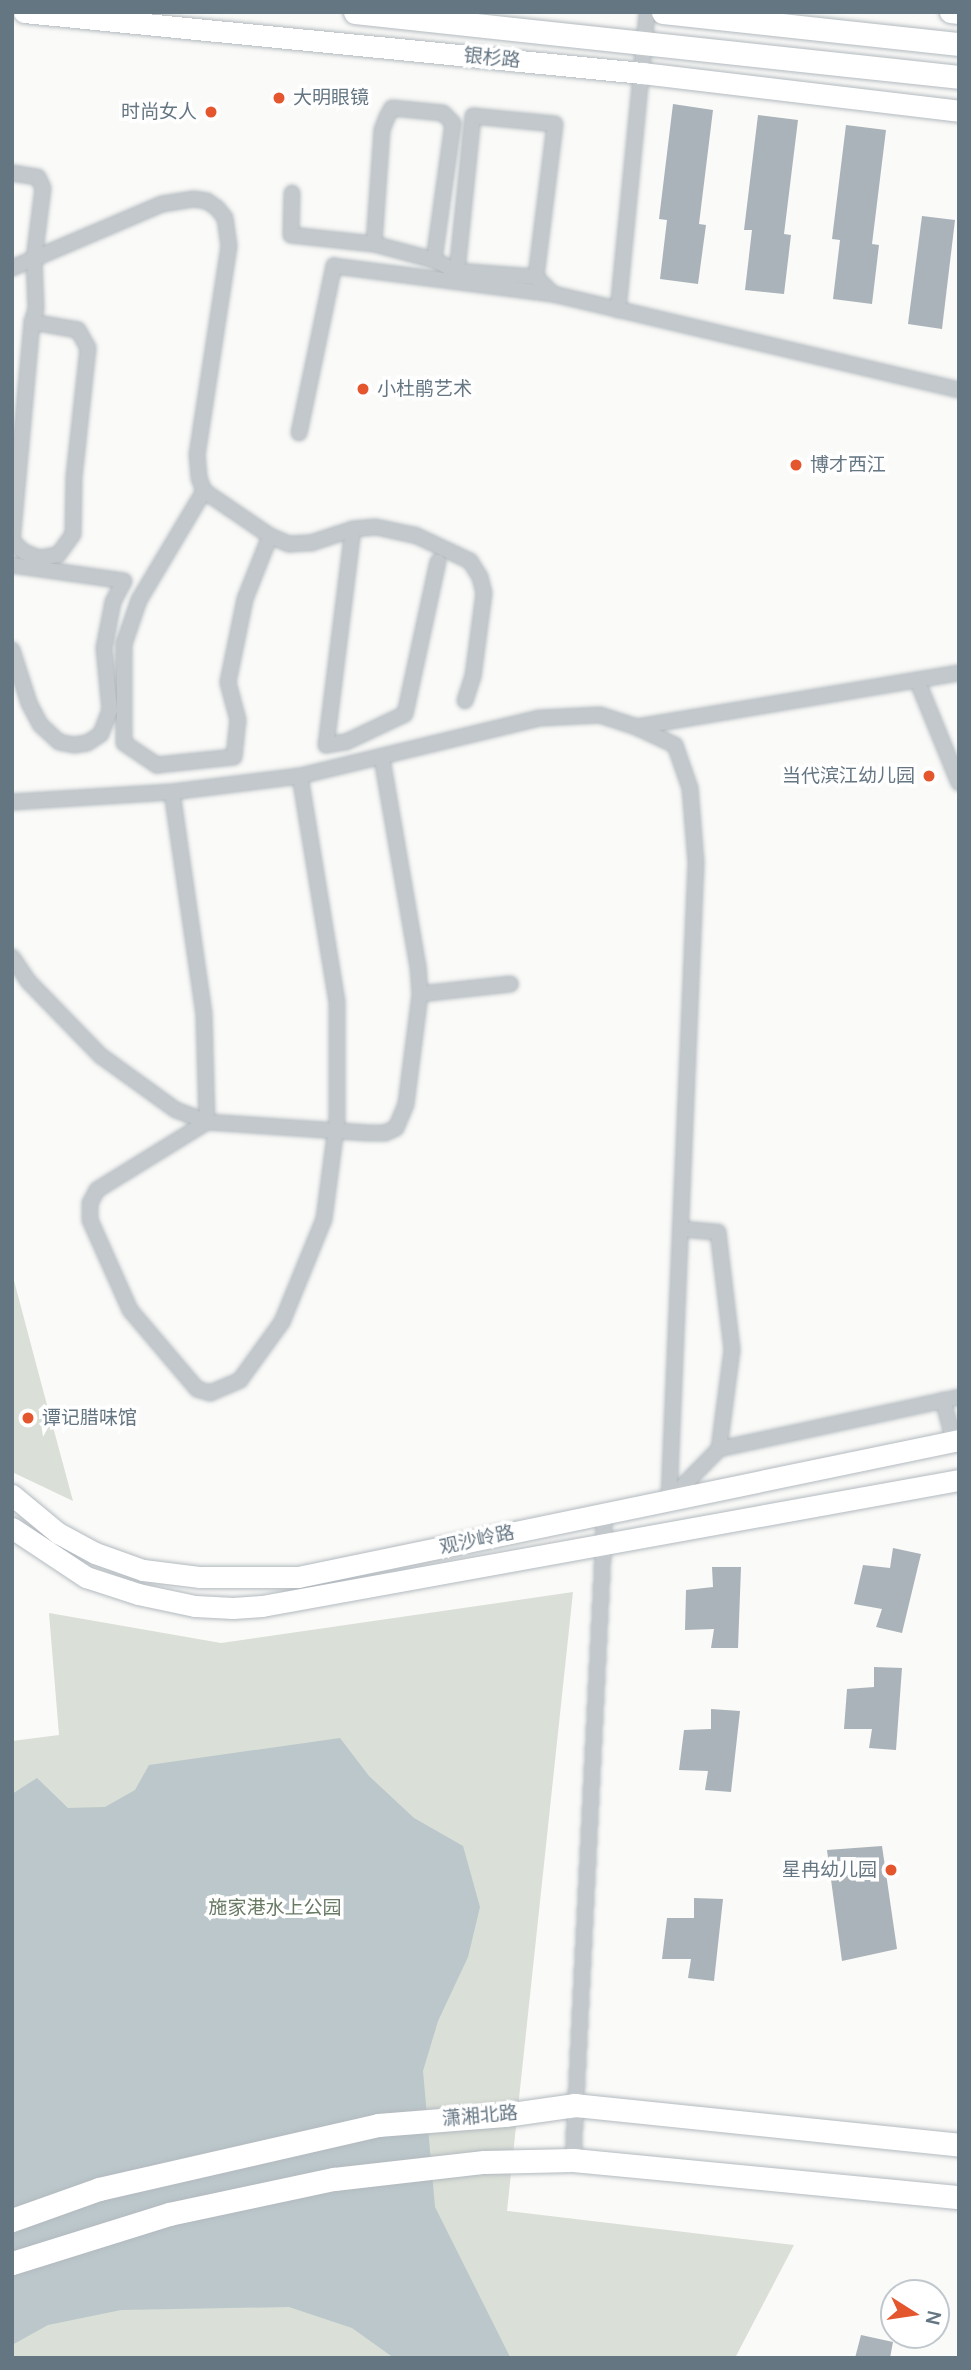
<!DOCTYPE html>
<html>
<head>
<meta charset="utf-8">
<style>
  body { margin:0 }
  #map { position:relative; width:971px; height:2370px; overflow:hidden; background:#fafaf8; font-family:Manrope,"Noto Sans SC",sans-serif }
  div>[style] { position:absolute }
  .green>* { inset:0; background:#dadfd7 }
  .water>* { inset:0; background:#bbc7cb }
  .building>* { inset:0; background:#aab3b9 }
  .roads { filter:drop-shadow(0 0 2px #b3babf) drop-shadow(0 0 2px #b3babf) }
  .street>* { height:14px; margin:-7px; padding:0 7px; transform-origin:7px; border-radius:7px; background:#c3c8cc }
  .secondary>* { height:21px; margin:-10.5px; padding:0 10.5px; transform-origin:10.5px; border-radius:10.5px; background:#fff }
  .primary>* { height:23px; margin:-11.5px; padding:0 11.5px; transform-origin:11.5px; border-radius:11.5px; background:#fff }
  .dots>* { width:19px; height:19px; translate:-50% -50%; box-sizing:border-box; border:4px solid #fff; border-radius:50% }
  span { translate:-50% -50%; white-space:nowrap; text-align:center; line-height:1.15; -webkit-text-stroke:7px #fff; paint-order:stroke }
  .street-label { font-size:19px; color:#657683 }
  .poi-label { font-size:19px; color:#657683 }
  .left { translate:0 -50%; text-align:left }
  .right { translate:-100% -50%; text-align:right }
  .park-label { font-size:19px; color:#687a64 }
  .frame { position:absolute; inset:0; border:14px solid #657683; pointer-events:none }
  .north { position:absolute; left:880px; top:2279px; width:70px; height:70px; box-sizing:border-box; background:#fff; border:2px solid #c1c8cd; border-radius:50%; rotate:102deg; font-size:19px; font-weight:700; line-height:28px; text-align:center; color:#657683 }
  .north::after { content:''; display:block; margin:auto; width:24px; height:32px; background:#e4572e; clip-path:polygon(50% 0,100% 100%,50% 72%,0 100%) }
</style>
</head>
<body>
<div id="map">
  <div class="green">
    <div style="clip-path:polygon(12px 1273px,39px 1375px,73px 1501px,12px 1472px)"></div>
    <div style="clip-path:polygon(573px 1592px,507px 2211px,794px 2245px,735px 2358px,12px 2358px,12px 1741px,59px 1735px,49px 1613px,221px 1643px)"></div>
  </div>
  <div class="water">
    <div style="clip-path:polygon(340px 1738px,369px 1776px,414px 1818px,463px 1846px,480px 1907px,468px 1957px,438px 2021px,423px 2071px,435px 2207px,510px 2357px,394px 2358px,352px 2328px,289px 2307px,121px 2310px,48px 2325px,12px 2345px,12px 1794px,37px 1778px,68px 1808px,105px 1807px,135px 1790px,149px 1765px)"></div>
  </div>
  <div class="building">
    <div style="clip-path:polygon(673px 104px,713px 110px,699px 224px,706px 225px,698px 284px,660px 279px,667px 220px,659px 219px)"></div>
    <div style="clip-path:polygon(758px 115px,798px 120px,784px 234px,791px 235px,784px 294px,745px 290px,752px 230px,744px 230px)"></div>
    <div style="clip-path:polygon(846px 125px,886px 130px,872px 244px,879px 245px,872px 304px,833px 299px,840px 240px,832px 239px)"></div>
    <div style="clip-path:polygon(922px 216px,955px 220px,942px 329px,908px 324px)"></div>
    <div style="clip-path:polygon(893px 1548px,921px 1554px,902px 1633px,876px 1627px,882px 1609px,854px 1604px,863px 1565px,890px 1568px)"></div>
    <div style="clip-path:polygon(712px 1567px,741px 1567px,738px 1648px,711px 1648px,714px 1629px,685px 1630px,686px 1590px,713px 1587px)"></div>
    <div style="clip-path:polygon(874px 1667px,902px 1668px,896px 1750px,869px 1748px,872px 1729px,844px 1729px,847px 1689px,874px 1687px)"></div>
    <div style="clip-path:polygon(711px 1709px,740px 1711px,731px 1792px,705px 1790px,708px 1771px,679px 1770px,684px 1730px,711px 1729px)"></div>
    <div style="clip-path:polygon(882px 1846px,897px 1949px,842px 1961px,827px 1850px)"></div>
    <div style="clip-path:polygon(694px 1898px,723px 1899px,714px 1981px,688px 1978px,691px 1959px,662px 1959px,667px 1918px,694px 1918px)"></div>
    <div style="clip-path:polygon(861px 2335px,893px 2342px,890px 2358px,855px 2358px)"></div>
  </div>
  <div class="roads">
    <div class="street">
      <div style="left:12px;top:173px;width:26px;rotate:9deg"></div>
      <div style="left:38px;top:177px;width:12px;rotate:66deg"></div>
      <div style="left:43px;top:188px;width:72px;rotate:97.2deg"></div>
      <div style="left:34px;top:259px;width:50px;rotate:87.7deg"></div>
      <div style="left:36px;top:309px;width:14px;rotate:107deg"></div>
      <div style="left:32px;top:322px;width:220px;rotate:95.2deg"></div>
      <div style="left:12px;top:541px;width:16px;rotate:43deg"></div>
      <div style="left:24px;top:552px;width:16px;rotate:22deg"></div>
      <div style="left:39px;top:558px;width:19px;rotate:-9deg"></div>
      <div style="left:58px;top:555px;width:26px;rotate:-54deg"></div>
      <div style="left:73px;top:534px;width:57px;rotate:-89deg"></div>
      <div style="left:74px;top:477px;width:130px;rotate:-83.8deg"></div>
      <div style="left:88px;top:348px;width:21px;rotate:-119deg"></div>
      <div style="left:78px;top:330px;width:47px;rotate:-170.1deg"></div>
      <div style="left:292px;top:193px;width:42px;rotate:91.4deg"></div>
      <div style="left:291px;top:235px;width:83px;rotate:6.2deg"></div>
      <div style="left:374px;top:244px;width:62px;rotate:14.9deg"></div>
      <div style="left:434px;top:260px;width:25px;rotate:26deg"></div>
      <div style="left:457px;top:271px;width:79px;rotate:4.3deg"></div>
      <div style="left:374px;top:244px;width:114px;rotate:-86deg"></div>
      <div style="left:382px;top:130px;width:14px;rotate:-69deg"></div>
      <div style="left:387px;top:117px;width:10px;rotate:-61deg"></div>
      <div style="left:392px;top:108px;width:51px;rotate:5.6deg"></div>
      <div style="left:443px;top:113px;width:14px;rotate:45deg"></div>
      <div style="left:453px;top:123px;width:138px;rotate:97.9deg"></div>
      <div style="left:12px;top:268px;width:163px;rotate:-23.1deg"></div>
      <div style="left:162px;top:204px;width:32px;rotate:-9deg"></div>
      <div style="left:194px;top:199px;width:13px;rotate:9deg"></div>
      <div style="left:207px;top:201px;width:12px;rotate:35deg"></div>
      <div style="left:217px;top:208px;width:13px;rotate:51deg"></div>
      <div style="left:225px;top:218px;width:28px;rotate:82deg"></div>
      <div style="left:229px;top:246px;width:210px;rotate:98.7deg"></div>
      <div style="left:197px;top:454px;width:24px;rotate:85deg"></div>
      <div style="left:199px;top:478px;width:14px;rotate:69deg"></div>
      <div style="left:204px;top:491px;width:80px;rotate:34.3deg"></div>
      <div style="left:270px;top:536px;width:21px;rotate:23deg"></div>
      <div style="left:289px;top:544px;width:22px;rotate:-3deg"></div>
      <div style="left:311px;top:543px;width:44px;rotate:-18.4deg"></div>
      <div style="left:353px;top:529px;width:23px;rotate:-5deg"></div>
      <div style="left:376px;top:527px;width:40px;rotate:12deg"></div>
      <div style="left:415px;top:535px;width:61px;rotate:25.3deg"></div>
      <div style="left:470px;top:561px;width:19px;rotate:58deg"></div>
      <div style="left:480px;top:577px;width:16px;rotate:76deg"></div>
      <div style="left:484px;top:593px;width:84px;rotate:97.5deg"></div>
      <div style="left:473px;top:676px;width:26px;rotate:108deg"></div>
      <div style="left:457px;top:271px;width:156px;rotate:-84.1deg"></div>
      <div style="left:473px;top:116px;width:82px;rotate:5.6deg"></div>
      <div style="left:555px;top:124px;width:154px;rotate:97.1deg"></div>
      <div style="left:536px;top:277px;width:24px;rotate:45deg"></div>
      <div style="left:618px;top:310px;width:299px;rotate:-84.4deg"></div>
      <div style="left:299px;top:433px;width:171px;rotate:-78.2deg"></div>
      <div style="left:334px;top:266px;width:221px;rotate:7.3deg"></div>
      <div style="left:553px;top:294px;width:417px;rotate:13.3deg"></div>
      <div style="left:204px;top:491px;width:127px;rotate:120.8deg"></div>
      <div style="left:139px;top:600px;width:46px;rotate:108.8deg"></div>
      <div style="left:124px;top:644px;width:99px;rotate:90deg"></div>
      <div style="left:124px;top:743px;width:40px;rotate:34deg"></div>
      <div style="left:157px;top:765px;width:77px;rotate:-5.9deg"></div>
      <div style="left:234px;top:757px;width:37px;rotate:-84deg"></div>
      <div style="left:238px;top:720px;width:39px;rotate:-105deg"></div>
      <div style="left:228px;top:682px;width:85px;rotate:-78.4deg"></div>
      <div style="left:245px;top:599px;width:68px;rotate:-68.4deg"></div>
      <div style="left:353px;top:529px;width:218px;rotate:97.1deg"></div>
      <div style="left:326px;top:745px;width:20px;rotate:-9deg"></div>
      <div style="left:346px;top:742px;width:65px;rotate:-25.4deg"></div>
      <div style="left:405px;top:714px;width:156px;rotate:-77.8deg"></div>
      <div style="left:12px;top:565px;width:113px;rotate:8.1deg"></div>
      <div style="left:124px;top:581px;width:24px;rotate:118deg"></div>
      <div style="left:113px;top:602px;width:47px;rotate:101.1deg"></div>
      <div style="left:104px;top:648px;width:62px;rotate:84.5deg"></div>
      <div style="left:110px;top:710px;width:26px;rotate:111deg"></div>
      <div style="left:101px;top:734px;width:17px;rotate:147deg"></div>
      <div style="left:87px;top:743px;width:13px;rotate:171deg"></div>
      <div style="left:74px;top:745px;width:15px;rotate:-169deg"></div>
      <div style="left:59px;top:742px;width:26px;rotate:-137deg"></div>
      <div style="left:40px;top:724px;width:24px;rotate:-118deg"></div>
      <div style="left:29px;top:703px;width:56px;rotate:-107.8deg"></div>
      <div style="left:917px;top:680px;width:111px;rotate:67.8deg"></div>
      <div style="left:636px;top:727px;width:327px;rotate:-9.5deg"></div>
      <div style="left:172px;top:792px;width:225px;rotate:81.8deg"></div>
      <div style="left:204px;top:1015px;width:107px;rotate:88.4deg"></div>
      <div style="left:207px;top:1122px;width:129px;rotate:148.3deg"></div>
      <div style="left:97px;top:1190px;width:15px;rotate:118deg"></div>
      <div style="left:90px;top:1203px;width:17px;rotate:90deg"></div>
      <div style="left:90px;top:1220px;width:98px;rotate:66deg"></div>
      <div style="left:130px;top:1310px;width:104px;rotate:49.7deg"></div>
      <div style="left:197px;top:1389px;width:14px;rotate:17deg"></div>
      <div style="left:210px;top:1393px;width:33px;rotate:-23deg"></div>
      <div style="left:240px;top:1380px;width:72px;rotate:-54.1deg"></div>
      <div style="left:282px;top:1322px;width:111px;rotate:-67.8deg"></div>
      <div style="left:324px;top:1219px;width:100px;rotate:-82.5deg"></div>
      <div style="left:337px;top:1120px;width:118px;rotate:-90deg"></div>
      <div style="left:337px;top:1002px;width:229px;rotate:-99.3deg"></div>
      <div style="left:12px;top:802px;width:160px;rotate:-3.6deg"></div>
      <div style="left:172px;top:792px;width:129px;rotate:-7.1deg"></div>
      <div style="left:300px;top:776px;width:247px;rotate:-13.6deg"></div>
      <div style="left:540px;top:718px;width:60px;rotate:-2.9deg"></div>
      <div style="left:600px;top:715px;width:38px;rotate:18deg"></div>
      <div style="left:636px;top:727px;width:43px;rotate:24.8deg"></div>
      <div style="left:675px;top:745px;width:46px;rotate:70.8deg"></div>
      <div style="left:690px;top:788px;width:75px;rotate:85.4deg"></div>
      <div style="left:696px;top:863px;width:638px;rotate:92.43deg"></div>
      <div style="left:12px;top:957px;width:29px;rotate:56deg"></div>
      <div style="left:28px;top:981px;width:105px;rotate:45.8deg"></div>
      <div style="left:101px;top:1056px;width:92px;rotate:35.8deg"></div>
      <div style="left:176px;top:1110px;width:33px;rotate:21deg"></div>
      <div style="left:207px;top:1122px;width:162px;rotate:3.9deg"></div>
      <div style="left:369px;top:1133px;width:16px"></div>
      <div style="left:385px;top:1133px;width:12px;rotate:-24deg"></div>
      <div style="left:396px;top:1128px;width:26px;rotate:-67deg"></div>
      <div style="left:406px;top:1104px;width:111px;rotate:-82.7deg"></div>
      <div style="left:420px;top:994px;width:27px;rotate:-94deg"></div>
      <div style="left:418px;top:967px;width:212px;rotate:-99.8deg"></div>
      <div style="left:420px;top:994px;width:91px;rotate:-6.3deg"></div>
      <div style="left:681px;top:1229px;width:37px;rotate:5deg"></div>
      <div style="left:718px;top:1232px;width:119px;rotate:83.2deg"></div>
      <div style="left:732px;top:1350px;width:100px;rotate:97.5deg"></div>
      <div style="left:943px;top:1400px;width:42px;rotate:75deg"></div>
      <div style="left:670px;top:1499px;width:70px;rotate:-45.6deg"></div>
      <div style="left:719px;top:1449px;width:246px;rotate:-12.2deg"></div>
      <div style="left:573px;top:2160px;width:648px;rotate:-87.17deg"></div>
    </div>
    <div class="secondary">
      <div style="left:24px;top:12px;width:621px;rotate:5.64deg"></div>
      <div style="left:642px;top:73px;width:319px;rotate:6.8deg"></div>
      <div style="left:950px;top:12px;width:9px;rotate:6deg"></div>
      <div style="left:12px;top:1495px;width:60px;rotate:39.6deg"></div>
      <div style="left:58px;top:1533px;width:42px;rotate:28.4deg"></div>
      <div style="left:95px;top:1553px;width:51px;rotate:19.5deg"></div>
      <div style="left:143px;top:1570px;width:56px;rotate:7.1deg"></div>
      <div style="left:199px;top:1577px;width:99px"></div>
      <div style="left:298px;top:1577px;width:675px;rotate:-11.71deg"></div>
      <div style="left:12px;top:1528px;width:89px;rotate:33.5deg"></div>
      <div style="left:86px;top:1577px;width:55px;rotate:18.1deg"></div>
      <div style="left:138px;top:1594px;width:58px;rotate:11.9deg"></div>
      <div style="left:195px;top:1606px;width:38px;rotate:3deg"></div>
      <div style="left:233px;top:1608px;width:29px;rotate:-4deg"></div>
      <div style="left:262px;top:1606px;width:708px;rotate:-10.25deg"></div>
    </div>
    <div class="primary">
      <div style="left:355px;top:12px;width:607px;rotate:6.14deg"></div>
      <div style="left:663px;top:12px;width:298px;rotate:6.2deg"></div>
      <div style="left:12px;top:2220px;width:92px;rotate:-19.6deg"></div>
      <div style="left:99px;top:2189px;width:286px;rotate:-12.9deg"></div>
      <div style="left:378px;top:2125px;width:127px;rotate:-4.5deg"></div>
      <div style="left:505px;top:2115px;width:71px;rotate:-8.1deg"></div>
      <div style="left:575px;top:2105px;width:386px;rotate:5.9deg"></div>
      <div style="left:12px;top:2263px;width:164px;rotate:-17.3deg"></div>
      <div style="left:169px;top:2214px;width:169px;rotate:-12deg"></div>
      <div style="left:334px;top:2179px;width:151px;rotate:-6.5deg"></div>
      <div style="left:484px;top:2162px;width:89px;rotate:-1.3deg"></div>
      <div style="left:573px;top:2160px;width:388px;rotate:5.5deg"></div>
    </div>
  </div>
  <div class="dots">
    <div style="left:279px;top:98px;background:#e4572e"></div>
    <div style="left:211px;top:112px;background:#e4572e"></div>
    <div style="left:363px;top:389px;background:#e4572e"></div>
    <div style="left:796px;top:465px;background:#e4572e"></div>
    <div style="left:929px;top:776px;background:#e4572e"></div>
    <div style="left:28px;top:1418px;background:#e4572e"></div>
    <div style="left:891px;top:1870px;background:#e4572e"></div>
  </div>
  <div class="street-label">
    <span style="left:492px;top:58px;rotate:6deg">银杉路</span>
    <span style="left:477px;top:1540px;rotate:-12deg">观沙岭路</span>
    <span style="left:480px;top:2116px;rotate:-5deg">潇湘北路</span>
  </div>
  <div class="poi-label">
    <span class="left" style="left:293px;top:98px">大明眼镜</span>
    <span class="right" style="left:197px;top:112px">时尚女人</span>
    <span class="left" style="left:377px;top:389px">小杜鹃艺术</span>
    <span class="left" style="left:810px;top:465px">博才西江</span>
    <span class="right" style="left:915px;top:776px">当代滨江幼儿园</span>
    <span class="left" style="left:42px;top:1418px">谭记腊味馆</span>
    <span class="right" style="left:877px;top:1870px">星冉幼儿园</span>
  </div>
  <div class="park-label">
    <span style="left:275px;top:1908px">施家港水上公园</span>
  </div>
  <div class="frame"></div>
  <div class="north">N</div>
</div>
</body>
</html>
